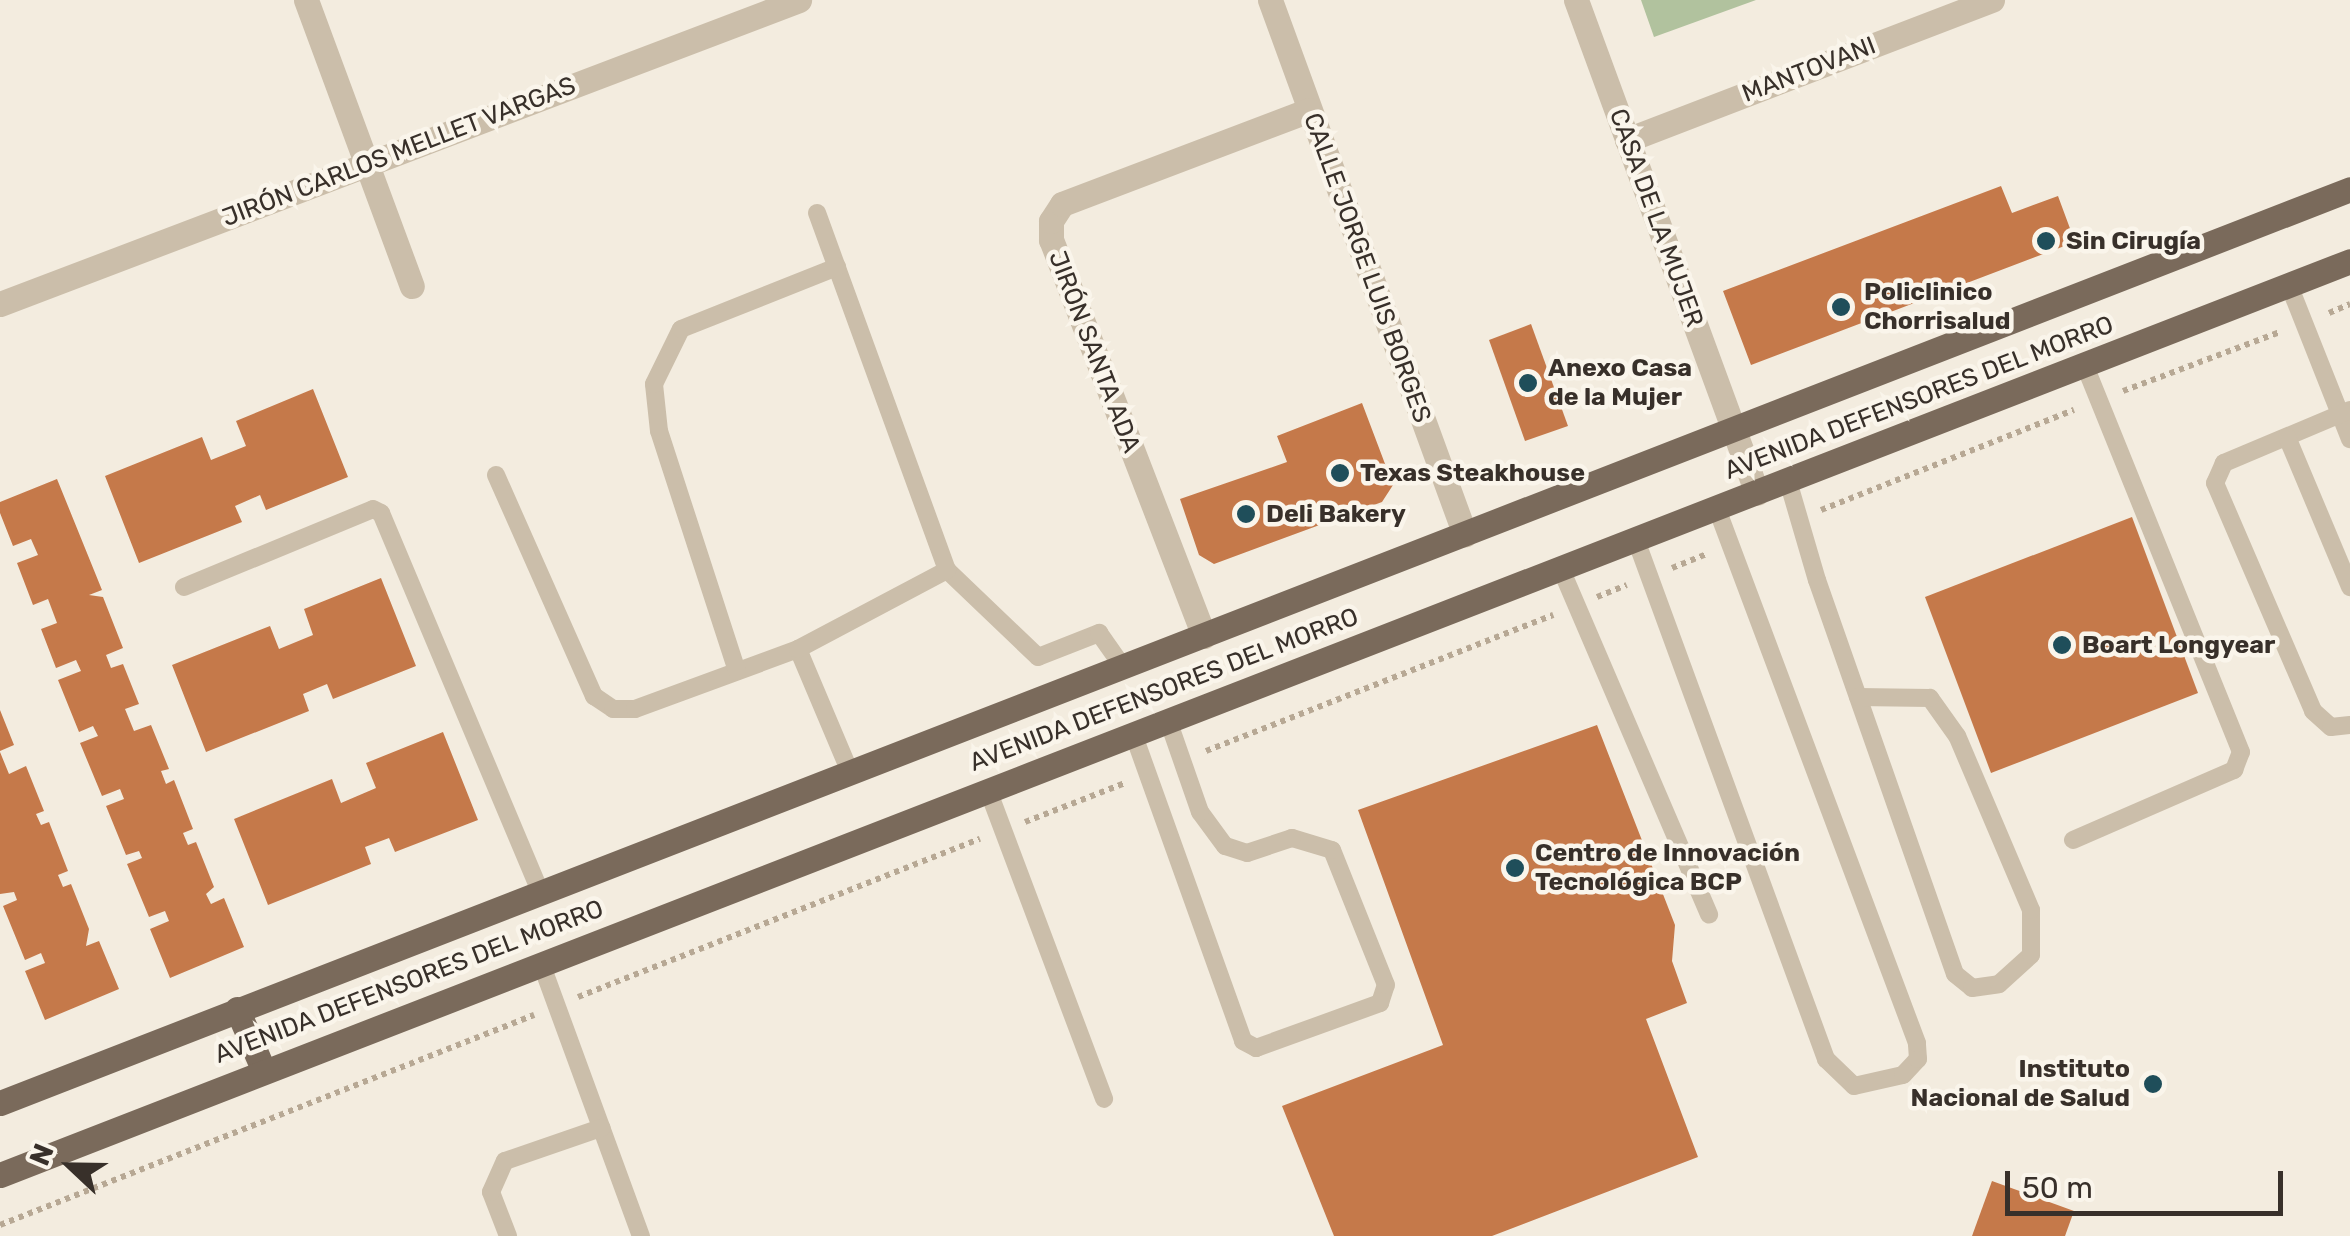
<!DOCTYPE html>
<html>
<head>
<meta charset="utf-8">
<style>
  body { margin:0 }
  #map { position:relative; width:2350px; height:1236px; overflow:hidden; background:#f3ecdf; font-family:Rubik,sans-serif }
  div>[style] { position:absolute }
  .green>* { inset:0; background:#b1c29e }
  .building>* { inset:0; background:#c5794a }
  .path>* { height:6px; margin-top:-3px; transform-origin:0; background:repeating-linear-gradient(90deg,#b7a894 0 5px,transparent 0 10px) }
  .lane>* { height:18px; margin:-9px; padding:0 9px; transform-origin:9px; border-radius:9px; background:#cbbeaa }
  .street>* { height:25px; margin:-12.5px; padding:0 12.5px; transform-origin:12.5px; border-radius:12.5px; background:#cbbeaa }
  .primary>* { height:25px; margin:-12.5px; padding:0 12.5px; transform-origin:12.5px; border-radius:12.5px; background:#7a6a5b }
  .dots>* { width:28px; height:28px; translate:-50% -50%; box-sizing:border-box; border:5px solid #faf5eb; border-radius:50% }
  span { translate:-50% -50%; white-space:nowrap; text-align:center; line-height:1.15; -webkit-text-stroke:9px #faf5eb; paint-order:stroke }
  .street-label { font-size:25px; color:#38302a }
  .poi-label { font-size:25px; color:#38302a; font-weight:700 }
  .left { translate:0 -50%; text-align:left }
  .right { translate:-100% -50%; text-align:right }
  .north { position:absolute; left:20px; top:1116px; width:100px; height:100px; -webkit-text-stroke:8px #faf5eb; paint-order:stroke; rotate:292deg; font-size:28px; font-weight:700; line-height:40px; text-align:center; color:#38302a }
  .north::after { content:''; display:block; margin:auto; width:35px; height:45px; background:#38302a; clip-path:polygon(50% 0,100% 100%,50% 72%,0 100%) }
  .scale { position:absolute; left:2005px; top:1171px; width:278px; height:45px; box-sizing:border-box; border:5px solid #38302a; border-top:0; padding-left:12px; font-size:30px; line-height:35px; white-space:nowrap; color:#38302a; -webkit-text-stroke:8px #faf5eb; paint-order:stroke }
</style>
</head>
<body>
<div id="map">
  <div class="green">
    <div style="clip-path:polygon(1641px 0,1756px 0,1654px 37px)"></div>
  </div>
  <div class="building">
    <div style="clip-path:polygon(2001px 186px,2012px 213px,2058px 196px,2075px 242px,1751px 365px,1723px 291px)"></div>
    <div style="clip-path:polygon(1531px 324px,1568px 426px,1525px 441px,1489px 340px)"></div>
    <div style="clip-path:polygon(313px 389px,348px 477px,266px 510px,260px 495px,235px 506px,242px 522px,139px 563px,105px 476px,202px 437px,211px 460px,246px 446px,236px 421px)"></div>
    <div style="clip-path:polygon(1362px 403px,1393px 485px,1382px 502px,1214px 564px,1199px 555px,1180px 499px,1287px 462px,1277px 436px)"></div>
    <div style="clip-path:polygon(57px 479px,102px 590px,89px 595px,103px 597px,123px 648px,106px 655px,111px 668px,123px 664px,139px 704px,125px 709px,134px 731px,151px 725px,169px 769px,161px 771px,166px 784px,174px 780px,193px 829px,183px 833px,188px 845px,196px 842px,214px 887px,206px 894px,211px 904px,224px 898px,244px 947px,170px 978px,150px 929px,169px 921px,165px 911px,149px 917px,127px 864px,142px 858px,139px 851px,126px 855px,106px 806px,124px 799px,120px 789px,102px 796px,80px 743px,98px 736px,93px 726px,79px 732px,58px 680px,81px 671px,76px 660px,56px 668px,41px 629px,57px 623px,48px 599px,33px 605px,17px 563px,38px 555px,31px 539px,13px 546px,0 513px,0 502px)"></div>
    <div style="clip-path:polygon(2132px 517px,2198px 693px,1991px 773px,1925px 597px)"></div>
    <div style="clip-path:polygon(381px 578px,416px 666px,333px 699px,327px 684px,303px 694px,309px 711px,206px 752px,172px 665px,270px 626px,279px 649px,313px 635px,304px 609px)"></div>
    <div style="clip-path:polygon(0 710px,14px 745px,0 751px)"></div>
    <div style="clip-path:polygon(1597px 725px,1675px 925px,1672px 961px,1687px 1003px,1646px 1019px,1698px 1157px,1492px 1236px,1334px 1236px,1282px 1106px,1443px 1045px,1358px 810px)"></div>
    <div style="clip-path:polygon(443px 732px,478px 820px,395px 852px,389px 838px,365px 847px,371px 864px,268px 905px,234px 819px,332px 779px,341px 803px,376px 788px,366px 763px)"></div>
    <div style="clip-path:polygon(0 752px,9px 774px,26px 766px,44px 811px,36px 814px,41px 825px,49px 822px,68px 871px,58px 875px,63px 887px,71px 884px,89px 929px,86px 946px,99px 941px,119px 989px,45px 1020px,25px 971px,45px 963px,41px 953px,25px 960px,3px 906px,17px 900px,14px 892px,0 894px)"></div>
    <div style="clip-path:polygon(1992px 1181px,2074px 1211px,2065px 1236px,1972px 1236px)"></div>
  </div>
  <div class="path">
    <div style="left:2329px;top:313px;width:23px;rotate:-23deg"></div>
    <div style="left:2123px;top:391px;width:168px;rotate:-20.6deg"></div>
    <div style="left:1821px;top:510px;width:272px;rotate:-21.6deg"></div>
    <div style="left:1672px;top:568px;width:38px;rotate:-22deg"></div>
    <div style="left:1597px;top:597px;width:32px;rotate:-22deg"></div>
    <div style="left:1206px;top:751px;width:373px;rotate:-21.4deg"></div>
    <div style="left:1025px;top:822px;width:107px;rotate:-21.3deg"></div>
    <div style="left:578px;top:997px;width:432px;rotate:-21.5deg"></div>
    <div style="left:0;top:1225px;width:574px;rotate:-21.47deg"></div>
  </div>
  <div class="lane">
    <div style="left:2289px;top:285px;width:166px;rotate:68.4deg"></div>
    <div style="left:2350px;top:410px;width:137px;rotate:157.2deg"></div>
    <div style="left:2224px;top:463px;width:22px;rotate:114deg"></div>
    <div style="left:2215px;top:483px;width:248px;rotate:66.7deg"></div>
    <div style="left:2313px;top:711px;width:24px;rotate:42deg"></div>
    <div style="left:2331px;top:727px;width:19px;rotate:-6deg"></div>
    <div style="left:2287px;top:437px;width:163px;rotate:67.2deg"></div>
    <div style="left:496px;top:475px;width:242px;rotate:66.1deg"></div>
    <div style="left:594px;top:696px;width:23px;rotate:34deg"></div>
    <div style="left:613px;top:709px;width:22px"></div>
    <div style="left:635px;top:709px;width:174px;rotate:-20.2deg"></div>
    <div style="left:798px;top:649px;width:134px;rotate:67.1deg"></div>
    <div style="left:1788px;top:481px;width:103px;rotate:73.7deg"></div>
    <div style="left:1817px;top:580px;width:417px;rotate:70.7deg"></div>
    <div style="left:1955px;top:974px;width:22px;rotate:39deg"></div>
    <div style="left:1972px;top:988px;width:27px;rotate:-8deg"></div>
    <div style="left:1999px;top:984px;width:43px;rotate:-42.2deg"></div>
    <div style="left:2031px;top:955px;width:45px;rotate:-90deg"></div>
    <div style="left:2031px;top:910px;width:189px;rotate:-113deg"></div>
    <div style="left:1957px;top:736px;width:47px;rotate:-125.4deg"></div>
    <div style="left:1930px;top:698px;width:72px;rotate:-179.2deg"></div>
    <div style="left:1636px;top:540px;width:553px;rotate:69.89deg"></div>
    <div style="left:1826px;top:1059px;width:39px;rotate:44deg"></div>
    <div style="left:1854px;top:1086px;width:50px;rotate:-12.7deg"></div>
    <div style="left:1903px;top:1075px;width:22px;rotate:-47deg"></div>
    <div style="left:1918px;top:1059px;width:16px;rotate:-94deg"></div>
    <div style="left:1917px;top:1043px;width:570px;rotate:-110.53deg"></div>
    <div style="left:1561px;top:569px;width:376px;rotate:66.8deg"></div>
    <div style="left:947px;top:570px;width:126px;rotate:43.7deg"></div>
    <div style="left:1038px;top:657px;width:66px;rotate:-21.5deg"></div>
    <div style="left:1099px;top:633px;width:42px;rotate:54.8deg"></div>
    <div style="left:184px;top:587px;width:204px;rotate:-22.4deg"></div>
    <div style="left:373px;top:509px;width:9px;rotate:27deg"></div>
    <div style="left:381px;top:513px;width:411px;rotate:67.2deg"></div>
    <div style="left:798px;top:649px;width:169px;rotate:-27.9deg"></div>
    <div style="left:947px;top:570px;width:380px;rotate:-110deg"></div>
    <div style="left:737px;top:671px;width:252px;rotate:-108deg"></div>
    <div style="left:659px;top:431px;width:47px;rotate:-96.1deg"></div>
    <div style="left:654px;top:384px;width:61px;rotate:-63.9deg"></div>
    <div style="left:681px;top:329px;width:168px;rotate:-21.7deg"></div>
    <div style="left:1133px;top:733px;width:327px;rotate:70.3deg"></div>
    <div style="left:1243px;top:1041px;width:15px;rotate:28deg"></div>
    <div style="left:1256px;top:1048px;width:132px;rotate:-19.9deg"></div>
    <div style="left:1380px;top:1003px;width:19px;rotate:-72deg"></div>
    <div style="left:1386px;top:985px;width:145px;rotate:-111.8deg"></div>
    <div style="left:1332px;top:850px;width:42px;rotate:-163.3deg"></div>
    <div style="left:1292px;top:838px;width:47px;rotate:161.6deg"></div>
    <div style="left:1247px;top:853px;width:23px;rotate:-162deg"></div>
    <div style="left:1225px;top:846px;width:42px;rotate:-126.3deg"></div>
    <div style="left:1200px;top:812px;width:97px;rotate:-109.2deg"></div>
    <div style="left:988px;top:790px;width:330px;rotate:69.4deg"></div>
    <div style="left:2073px;top:840px;width:176px;rotate:-23.5deg"></div>
    <div style="left:2234px;top:770px;width:19px;rotate:-69deg"></div>
    <div style="left:2241px;top:752px;width:417px;rotate:-112deg"></div>
    <div style="left:541px;top:963px;width:291px;rotate:69.9deg"></div>
    <div style="left:508px;top:1236px;width:47px;rotate:-111.1deg"></div>
    <div style="left:491px;top:1192px;width:34px;rotate:-66deg"></div>
    <div style="left:505px;top:1161px;width:102px;rotate:-19deg"></div>
  </div>
  <div class="street">
    <div style="left:306px;top:0;width:305px;rotate:69.7deg"></div>
    <div style="left:1270px;top:0;width:569px;rotate:69.97deg"></div>
    <div style="left:1576px;top:0;width:525px;rotate:69.84deg"></div>
    <div style="left:1627px;top:140px;width:391px;rotate:-21deg"></div>
    <div style="left:0;top:304px;width:855px;rotate:-20.83deg"></div>
    <div style="left:1204px;top:636px;width:425px;rotate:-111.1deg"></div>
    <div style="left:1051px;top:240px;width:19px;rotate:-90deg"></div>
    <div style="left:1051px;top:221px;width:20px;rotate:-57deg"></div>
    <div style="left:1062px;top:204px;width:264px;rotate:-20.8deg"></div>
  </div>
  <div class="primary">
    <div style="left:237px;top:1009px;width:65px;rotate:66.6deg"></div>
    <div style="left:0;top:1103px;width:2521px;rotate:-21.25deg"></div>
    <div style="left:0;top:1175px;width:2521px;rotate:-21.25deg"></div>
  </div>
  <div class="dots">
    <div style="left:2046px;top:241px;background:#1f4e5a"></div>
    <div style="left:1841px;top:307px;background:#1f4e5a"></div>
    <div style="left:1528px;top:383px;background:#1f4e5a"></div>
    <div style="left:1340px;top:473px;background:#1f4e5a"></div>
    <div style="left:1246px;top:514px;background:#1f4e5a"></div>
    <div style="left:2062px;top:645px;background:#1f4e5a"></div>
    <div style="left:1515px;top:868px;background:#1f4e5a"></div>
    <div style="left:2153px;top:1084px;background:#1f4e5a"></div>
  </div>
  <div class="street-label">
    <span style="left:1809px;top:70px;rotate:-21deg">MANTOVANI</span>
    <span style="left:399px;top:152px;rotate:-21deg">JIRÓN CARLOS MELLET VARGAS</span>
    <span style="left:1656px;top:218px;rotate:70deg">CASA DE LA MUJER</span>
    <span style="left:1367px;top:268px;rotate:70deg">CALLE JORGE LUIS BORGES</span>
    <span style="left:1094px;top:352px;rotate:69deg">JIRÓN SANTA ADA</span>
    <span style="left:1919px;top:398px;rotate:-21deg">AVENIDA DEFENSORES DEL MORRO</span>
    <span style="left:1164px;top:690px;rotate:-21deg">AVENIDA DEFENSORES DEL MORRO</span>
    <span style="left:409px;top:982px;rotate:-21deg">AVENIDA DEFENSORES DEL MORRO</span>
  </div>
  <div class="poi-label">
    <span class="left" style="left:2066px;top:241px">Sin Cirugía</span>
    <span class="left" style="left:1864px;top:307px">Policlinico<br>Chorrisalud</span>
    <span class="left" style="left:1548px;top:383px">Anexo Casa<br>de la Mujer</span>
    <span class="left" style="left:1360px;top:473px">Texas Steakhouse</span>
    <span class="left" style="left:1266px;top:514px">Deli Bakery</span>
    <span class="left" style="left:2082px;top:645px">Boart Longyear</span>
    <span class="left" style="left:1535px;top:868px">Centro de Innovación<br>Tecnológica BCP</span>
    <span class="right" style="left:2130px;top:1084px">Instituto<br>Nacional de Salud</span>
  </div>
  <div class="north">N</div>
  <div class="scale">50 m</div>
</div>
</body>
</html>
